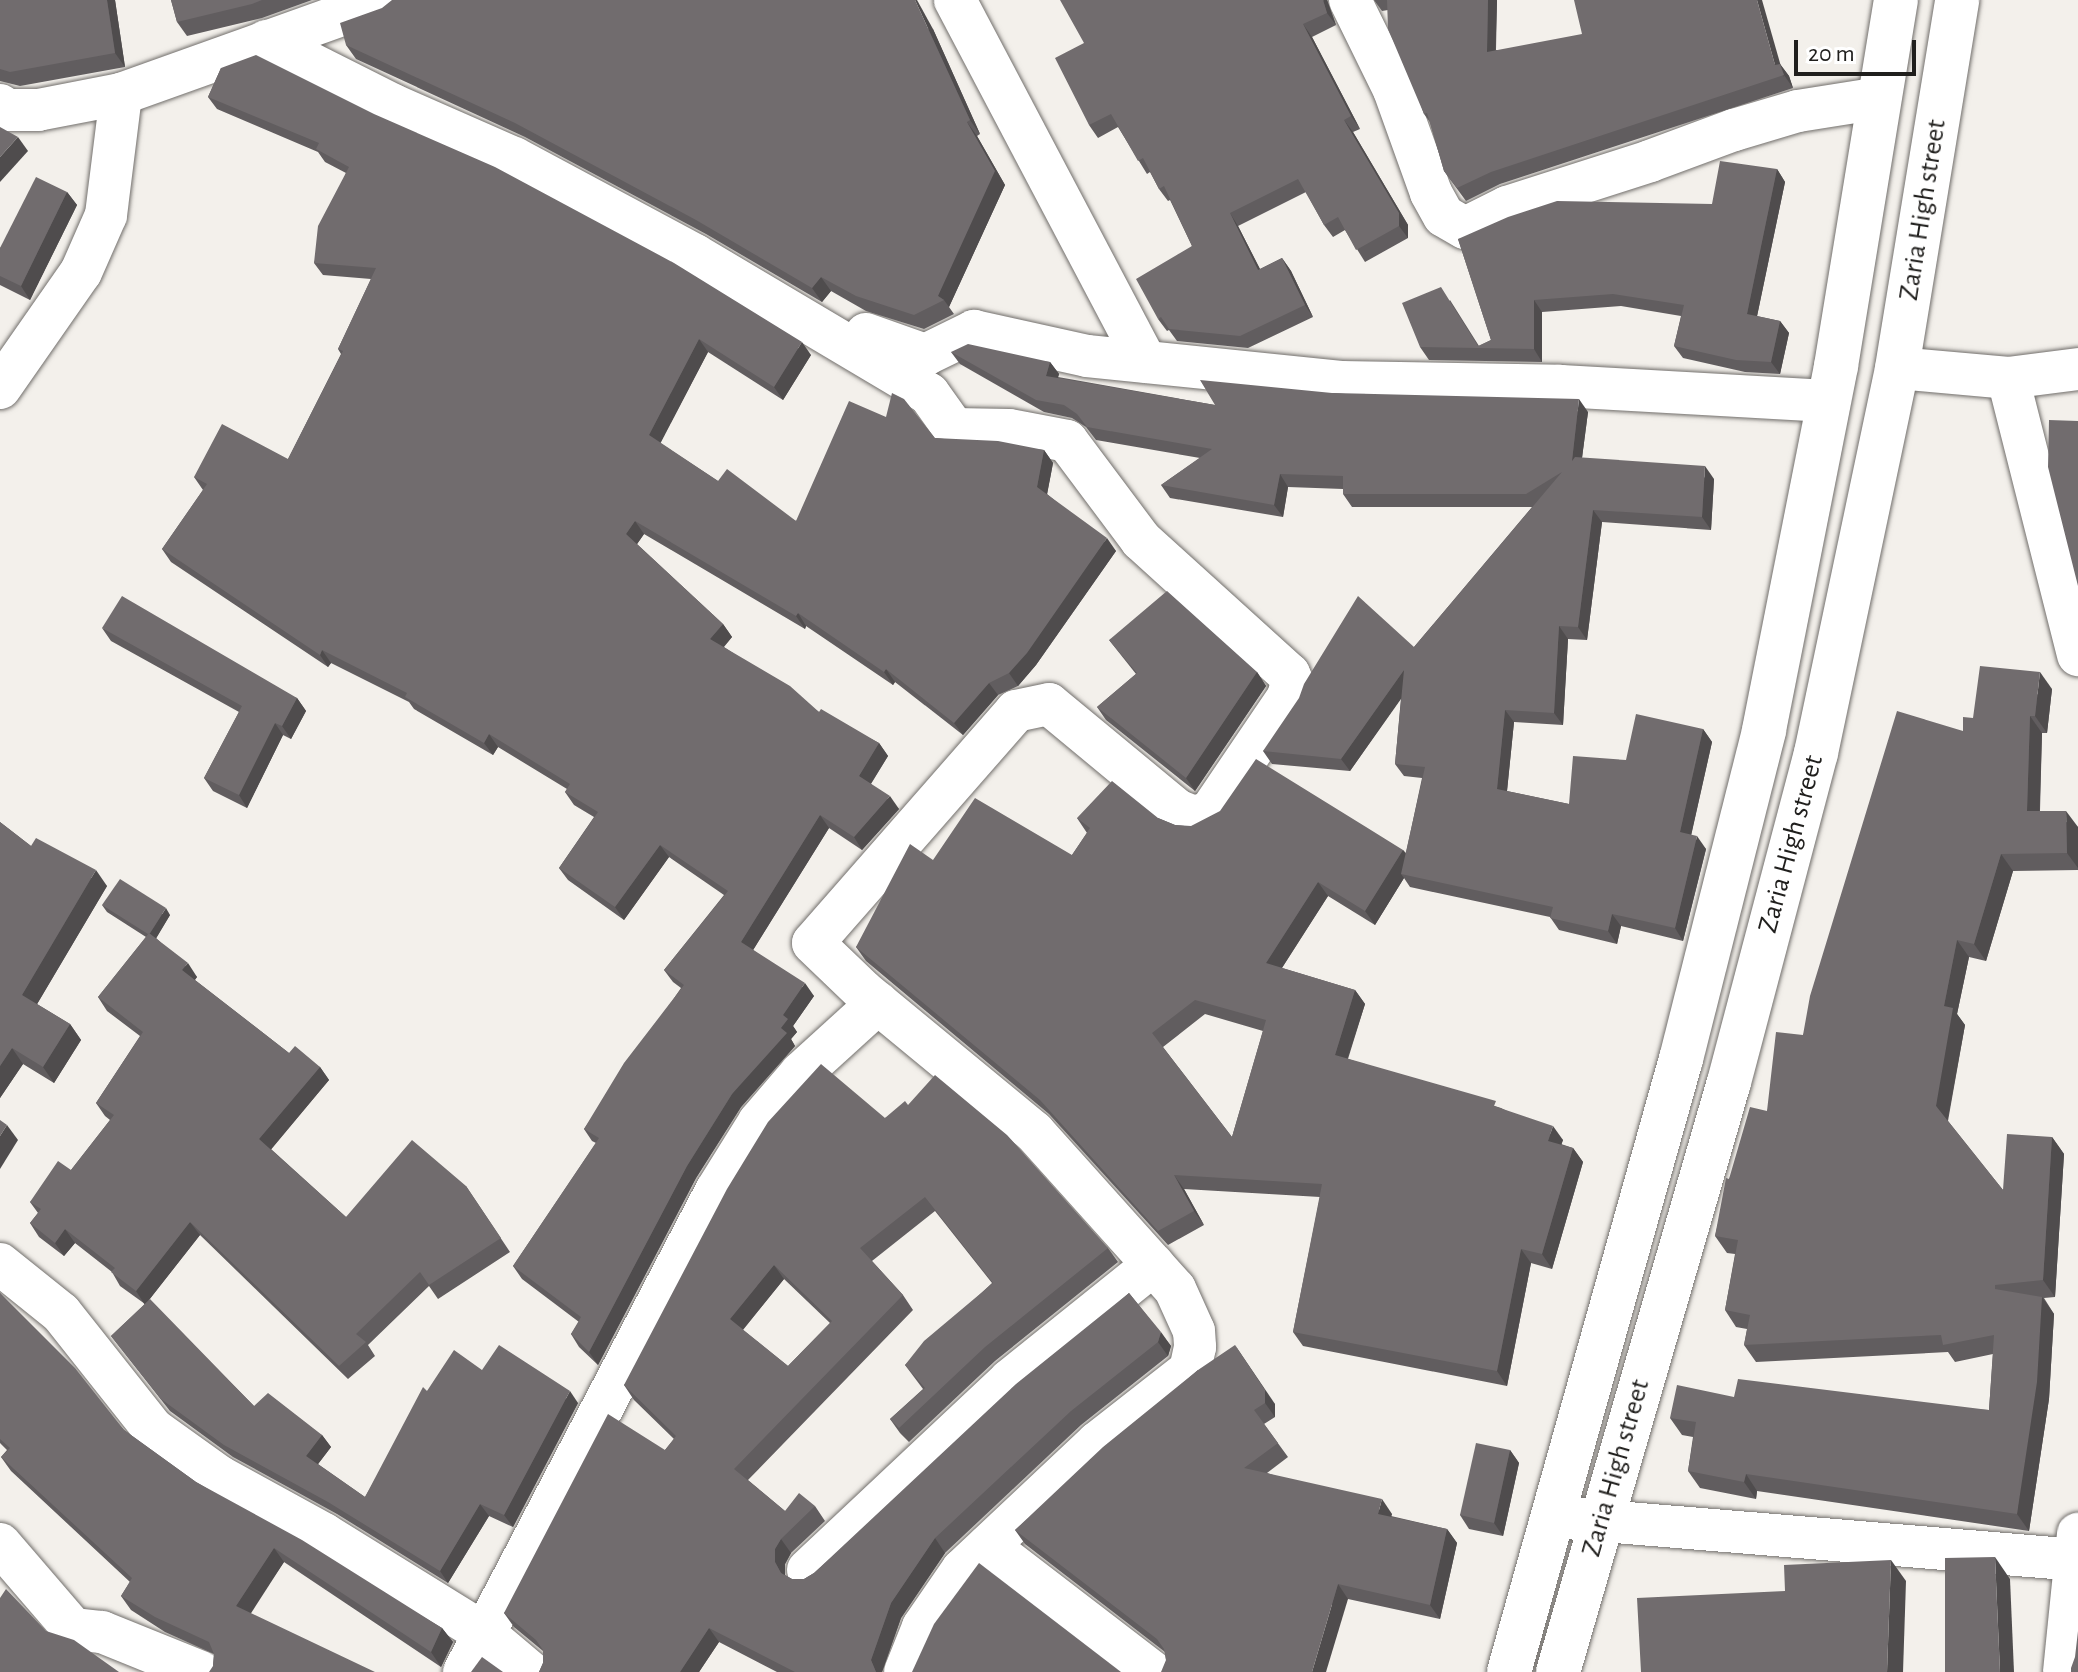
<!DOCTYPE html>
<html>
<head>
<meta charset="utf-8">
<style>
  body { margin:0 }
  #map { position:relative; width:2078px; height:1672px; overflow:hidden; background:#f3f0eb; font-family:"Alegreya Sans",sans-serif }
  div>[style] { position:absolute }
  .roads { filter:drop-shadow(0 0 2px #716e6b) drop-shadow(0 0 2px #716e6b) }
  .minor>* { height:42px; margin:-21px; padding:0 21px; transform-origin:21px; border-radius:21px; background:#fff }
  .primary>* { height:44px; margin:-22px; padding:0 22px; transform-origin:22px; border-radius:22px; background:#fff }
  .wall>* { inset:0; background:#615d5f }
  .shaded-wall>* { inset:0; background:#4f4c4d }
  .building>* { inset:0; background:#716c6e }
  span { translate:-50% -50%; white-space:nowrap; text-align:center; line-height:1.15; -webkit-text-stroke:6px #fff; paint-order:stroke }
  .street-label { font-size:28px; color:#201f1d }
  .scale { position:absolute; left:1794px; top:40px; width:122px; height:36px; box-sizing:border-box; border:4px solid #201f1d; border-top:0; padding-left:10px; font-size:24px; line-height:28px; white-space:nowrap; color:#201f1d; -webkit-text-stroke:6px #fff; paint-order:stroke }
</style>
</head>
<body>
<div id="map">
  <div class="roads">
    <div class="minor">
      <div style="left:955px;top:0;width:409px;rotate:62.2deg"></div>
      <div style="left:1350px;top:0;width:100px;rotate:63.9deg"></div>
      <div style="left:1394px;top:90px;width:109px;rotate:70.2deg"></div>
      <div style="left:1431px;top:193px;width:26px;rotate:61deg"></div>
      <div style="left:1444px;top:216px;width:24px;rotate:30deg"></div>
      <div style="left:1465px;top:228px;width:47px;rotate:-26.6deg"></div>
      <div style="left:1507px;top:207px;width:150px;rotate:-17.8deg"></div>
      <div style="left:1650px;top:161px;width:90px;rotate:-20.3deg"></div>
      <div style="left:1734px;top:130px;width:67px;rotate:-16.5deg"></div>
      <div style="left:1798px;top:111px;width:83px;rotate:-9deg"></div>
      <div style="left:266px;top:41px;width:142px;rotate:26.7deg"></div>
      <div style="left:393px;top:105px;width:132px;rotate:23.7deg"></div>
      <div style="left:514px;top:158px;width:205px;rotate:28.2deg"></div>
      <div style="left:695px;top:255px;width:272px;rotate:30.7deg"></div>
      <div style="left:929px;top:394px;width:43px;rotate:54.5deg"></div>
      <div style="left:954px;top:429px;width:55px;rotate:1deg"></div>
      <div style="left:1009px;top:430px;width:59px;rotate:10.7deg"></div>
      <div style="left:1067px;top:441px;width:124px;rotate:53.2deg"></div>
      <div style="left:1141px;top:540px;width:200px;rotate:42.2deg"></div>
      <div style="left:1289px;top:674px;width:8px;rotate:67deg"></div>
      <div style="left:1292px;top:681px;width:16px;rotate:104deg"></div>
      <div style="left:1288px;top:697px;width:139px;rotate:124.1deg"></div>
      <div style="left:1210px;top:812px;width:17px;rotate:163deg"></div>
      <div style="left:1194px;top:817px;width:18px;rotate:-158deg"></div>
      <div style="left:1177px;top:810px;width:166px;rotate:-140.4deg"></div>
      <div style="left:1049px;top:704px;width:34px;rotate:168deg"></div>
      <div style="left:1016px;top:711px;width:308px;rotate:131.2deg"></div>
      <div style="left:813px;top:943px;width:69px;rotate:43.8deg"></div>
      <div style="left:863px;top:991px;width:222px;rotate:39.5deg"></div>
      <div style="left:1034px;top:1132px;width:211px;rotate:48.1deg"></div>
      <div style="left:1175px;top:1289px;width:46px;rotate:65.7deg"></div>
      <div style="left:1194px;top:1331px;width:16px;rotate:86deg"></div>
      <div style="left:1195px;top:1347px;width:24px;rotate:102deg"></div>
      <div style="left:1190px;top:1370px;width:118px;rotate:141.9deg"></div>
      <div style="left:1097px;top:1443px;width:185px;rotate:136.7deg"></div>
      <div style="left:962px;top:1570px;width:69px;rotate:124.4deg"></div>
      <div style="left:923px;top:1627px;width:48px;rotate:111.8deg"></div>
      <div style="left:0;top:105px;width:9px;rotate:32deg"></div>
      <div style="left:8px;top:110px;width:30px"></div>
      <div style="left:38px;top:110px;width:85px;rotate:-10.9deg"></div>
      <div style="left:121px;top:94px;width:278px;rotate:-19.7deg"></div>
      <div style="left:866px;top:334px;width:63px;rotate:19.6deg"></div>
      <div style="left:925px;top:355px;width:55px;rotate:-26.1deg"></div>
      <div style="left:974px;top:331px;width:116px;rotate:12.5deg"></div>
      <div style="left:1087px;top:356px;width:255px;rotate:5.8deg"></div>
      <div style="left:1341px;top:382px;width:219px;rotate:1deg"></div>
      <div style="left:1560px;top:386px;width:269px;rotate:3.2deg"></div>
      <div style="left:1897px;top:368px;width:111px;rotate:5.1deg"></div>
      <div style="left:2008px;top:378px;width:286px;rotate:75.8deg"></div>
      <div style="left:2008px;top:378px;width:71px;rotate:-7.3deg"></div>
      <div style="left:0;top:388px;width:141px;rotate:-55.1deg"></div>
      <div style="left:81px;top:272px;width:62px;rotate:-66.3deg"></div>
      <div style="left:106px;top:215px;width:122px;rotate:-82.9deg"></div>
      <div style="left:0;top:1264px;width:78px;rotate:38.8deg"></div>
      <div style="left:61px;top:1313px;width:148px;rotate:51.6deg"></div>
      <div style="left:153px;top:1429px;width:82px;rotate:35.6deg"></div>
      <div style="left:220px;top:1477px;width:119px;rotate:28.7deg"></div>
      <div style="left:324px;top:1534px;width:190px;rotate:31.8deg"></div>
      <div style="left:485px;top:1634px;width:59px;rotate:40.2deg"></div>
      <div style="left:1555px;top:1517px;width:525px;rotate:4.7deg"></div>
      <div style="left:0;top:1544px;width:112px;rotate:49.3deg"></div>
      <div style="left:73px;top:1629px;width:29px;rotate:6deg"></div>
      <div style="left:102px;top:1632px;width:107px;rotate:22deg"></div>
      <div style="left:988px;top:1546px;width:207px;rotate:37.5deg"></div>
      <div style="left:808px;top:1570px;width:277px;rotate:-43.2deg"></div>
      <div style="left:1010px;top:1380px;width:184px;rotate:-38.8deg"></div>
      <div style="left:464px;top:1672px;width:543px;rotate:-62.35deg"></div>
      <div style="left:716px;top:1191px;width:81px;rotate:-58.1deg"></div>
      <div style="left:759px;top:1122px;width:65px;rotate:-49.4deg"></div>
      <div style="left:801px;top:1073px;width:104px;rotate:-42.3deg"></div>
      <div style="left:2064px;top:1672px;width:139px;rotate:-84.2deg"></div>
    </div>
    <div class="primary">
      <div style="left:1509px;top:1672px;width:637px;rotate:-74.33deg"></div>
      <div style="left:1681px;top:1059px;width:339px;rotate:-75.8deg"></div>
      <div style="left:1764px;top:730px;width:371px;rotate:-78.8deg"></div>
      <div style="left:1836px;top:366px;width:371px;rotate:-80.7deg"></div>
      <div style="left:1558px;top:1672px;width:614px;rotate:-73.84deg"></div>
      <div style="left:1729px;top:1082px;width:340px;rotate:-75.2deg"></div>
      <div style="left:1816px;top:753px;width:393px;rotate:-78.1deg"></div>
      <div style="left:1897px;top:368px;width:373px;rotate:-80.7deg"></div>
    </div>
  </div>
  <div class="wall">
    <div style="clip-path:polygon(0 0,115px 0,125px 67px,20px 86px,0 81px)"></div>
    <div style="clip-path:polygon(171px 0,312px 0,262px 18px,187px 36px,177px 22px)"></div>
    <div style="clip-path:polygon(1327px 0,1336px 25px,1312px 37px,1360px 129px,1353px 132px,1408px 225px,1408px 238px,1365px 262px,1345px 230px,1333px 237px,1324px 225px,1306px 192px,1238px 226px,1260px 269px,1282px 258px,1291px 271px,1313px 317px,1248px 348px,1177px 341px,1169px 330px,1167px 331px,1158px 319px,1192px 246px,1170px 200px,1168px 201px,1159px 189px,1150px 172px,1147px 174px,1118px 127px,1098px 138px,1089px 125px,1084px 43px)"></div>
    <div style="clip-path:polygon(1374px 0,1497px 0,1496px 50px,1780px 64px,1789px 76px,1793px 88px,1500px 184px,1466px 201px,1444px 171px,1430px 122px,1424px 114px,1388px 10px,1382px 11px)"></div>
    <div style="clip-path:polygon(933px 29px,980px 134px,977px 136px,1005px 185px,949px 307px,954px 314px,924px 329px,866px 311px,831px 291px,822px 302px,706px 234px,525px 137px,356px 59px,346px 45px)"></div>
    <div style="clip-path:polygon(221px 68px,811px 355px,783px 400px,708px 352px,660px 443px,718px 481px,796px 521px,935px 438px,1044px 450px,1053px 463px,1047px 494px,1116px 551px,1036px 665px,1018px 686px,998px 695px,963px 735px,895px 682px,893px 685px,806px 626px,805px 629px,644px 534px,637px 544px,723px 624px,732px 637px,724px 647px,819px 712px,879px 743px,888px 756px,871px 784px,899px 809px,862px 850px,829px 828px,753px 950px,814px 996px,793px 1026px,797px 1032px,791px 1039px,795px 1046px,741px 1107px,696px 1178px,598px 1365px,579px 1347px,571px 1334px,579px 1322px,522px 1279px,513px 1266px,596px 1143px,592px 1141px,584px 1129px,681px 988px,673px 982px,664px 970px,724px 895px,669px 857px,624px 920px,568px 880px,559px 868px,594px 817px,574px 805px,565px 792px,567px 789px,498px 747px,493px 755px,414px 709px,409px 702px,331px 663px,328px 667px,171px 562px,162px 549px,203px 490px,194px 477px,288px 459px,341px 354px,338px 349px,371px 279px,323px 275px,314px 263px,346px 173px,325px 162px,318px 152px,217px 109px,208px 97px)"></div>
    <div style="clip-path:polygon(1777px 169px,1785px 182px,1757px 316px,1780px 321px,1789px 333px,1780px 374px,1745px 372px,1683px 358px,1674px 346px,1681px 316px,1621px 306px,1542px 312px,1542px 362px,1429px 360px,1420px 347px,1450px 300px,1479px 346px,1491px 340px,1458px 239px,1712px 204px)"></div>
    <div style="clip-path:polygon(67px 192px,77px 205px,30px 300px,0 285px,0 248px)"></div>
    <div style="clip-path:polygon(evenodd,951px 352px,1050px 362px,1059px 374px,1058px 377px,1215px 405px,1332px 393px,1588px 412px,1582px 458px,1714px 479px,1711px 530px,1602px 522px,1587px 640px,1568px 639px,1563px 725px,1514px 722px,1507px 791px,1569px 804px,1626px 760px,1703px 729px,1712px 742px,1691px 835px,1706px 849px,1683px 941px,1621px 926px,1617px 944px,1559px 930px,1550px 917px,1410px 887px,1404px 878px,1375px 925px,1328px 896px,1282px 968px,1355px 990px,1365px 1004px,1348px 1059px,1501px 1108px,1563px 1140px,1561px 1144px,1573px 1148px,1583px 1162px,1552px 1269px,1531px 1263px,1507px 1386px,1303px 1346px,1293px 1332px,1320px 1197px,1184px 1189px,1204px 1225px,1168px 1245px,1049px 1114px,866px 961px,856px 947px,933px 860px,1072px 855px,1087px 833px,1077px 818px,1158px 818px,1175px 825px,1403px 850px,1406px 853px,1422px 778px,1404px 776px,1395px 764px,1401px 698px,1350px 771px,1272px 764px,1263px 751px,1414px 647px,1532px 507px,1352px 507px,1343px 494px,1343px 489px,1288px 487px,1283px 517px,1170px 498px,1161px 485px,1200px 458px,1096px 440px,1086px 427px,1072px 418px,1044px 412px,960px 364px,951px 352px,1205px 1014px,1263px 1031px,1232px 1137px,1163px 1047px,1205px 1014px)"></div>
    <div style="clip-path:polygon(102px 628px,297px 698px,306px 711px,291px 739px,283px 735px,247px 808px,213px 791px,204px 778px,239px 712px,111px 641px)"></div>
    <div style="clip-path:polygon(1109px 640px,1257px 672px,1266px 686px,1195px 791px,1106px 720px,1097px 707px,1136px 674px)"></div>
    <div style="clip-path:polygon(2052px 689px,2047px 733px,2042px 733px,2040px 811px,2078px 827px,2078px 870px,2013px 871px,1986px 961px,1969px 957px,1957px 1014px,1965px 1025px,1948px 1121px,2003px 1190px,2052px 1137px,2064px 1154px,2055px 1297px,2044px 1298px,2054px 1314px,2049px 1399px,2029px 1531px,1757px 1491px,1756px 1499px,1700px 1488px,1688px 1471px,1693px 1437px,1682px 1435px,1670px 1418px,1734px 1397px,1989px 1410px,1993px 1354px,1955px 1362px,1948px 1352px,1756px 1362px,1744px 1345px,1747px 1329px,1736px 1327px,1725px 1310px,1735px 1254px,1727px 1253px,1715px 1236px,1729px 1179px,1767px 1111px,1803px 1035px,1963px 731px,1973px 718px)"></div>
    <div style="clip-path:polygon(0 822px,31px 846px,107px 886px,37px 1004px,70px 1024px,81px 1040px,54px 1083px,23px 1064px,0 1098px)"></div>
    <div style="clip-path:polygon(102px 905px,170px 915px,156px 938px,197px 977px,195px 980px,289px 1053px,320px 1067px,329px 1080px,271px 1149px,346px 1217px,466px 1186px,510px 1252px,438px 1299px,429px 1286px,368px 1345px,375px 1356px,348px 1379px,200px 1235px,149px 1300px,254px 1406px,322px 1435px,331px 1447px,318px 1464px,365px 1497px,427px 1391px,482px 1370px,578px 1403px,513px 1527px,489px 1516px,448px 1583px,337px 1514px,233px 1457px,170px 1411px,111px 1336px,145px 1304px,120px 1286px,112px 1272px,75px 1243px,64px 1256px,39px 1237px,30px 1223px,38px 1213px,30px 1202px,71px 1170px,110px 1120px,105px 1116px,96px 1103px,140px 1036px,107px 1011px,98px 997px,146px 937px,107px 912px)"></div>
    <div style="clip-path:polygon(evenodd,908px 1105px,1108px 1248px,1118px 1262px,995px 1361px,909px 1442px,900px 1433px,890px 1419px,923px 1389px,905px 1365px,992px 1283px,935px 1211px,872px 1261px,903px 1295px,913px 1310px,748px 1480px,785px 1511px,815px 1506px,825px 1521px,791px 1553px,785px 1564px,785px 1575px,792px 1579px,804px 1579px,814px 1573px,1129px 1293px,1171px 1346px,1168px 1356px,1081px 1425px,945px 1553px,901px 1618px,882px 1672px,777px 1672px,719px 1642px,699px 1672px,539px 1672px,543px 1663px,543px 1651px,514px 1627px,504px 1613px,665px 1450px,674px 1439px,634px 1400px,624px 1385px,885px 1118px,908px 1105px,784px 1279px,830px 1323px,788px 1366px,743px 1330px,784px 1279px)"></div>
    <div style="clip-path:polygon(0 1293px,124px 1430px,196px 1482px,442px 1628px,453px 1642px,441px 1667px,284px 1562px,213px 1666px,214px 1654px,165px 1632px,131px 1610px,121px 1596px,130px 1582px,11px 1471px,1px 1457px,7px 1450px,0 1443px)"></div>
    <div style="clip-path:polygon(1198px 1370px,1275px 1404px,1275px 1417px,1264px 1424px,1288px 1457px,1267px 1473px,1392px 1514px,1391px 1516px,1447px 1529px,1457px 1543px,1440px 1619px,1348px 1599px,1166px 1660px,1165px 1652px,1025px 1544px,1015px 1530px)"></div>
    <div style="clip-path:polygon(1510px 1450px,1519px 1463px,1503px 1536px,1469px 1529px,1460px 1515px)"></div>
  </div>
  <div class="shaded-wall">
    <div style="clip-path:polygon(107px 0,115px 0,125px 67px,115px 53px)"></div>
    <div style="clip-path:polygon(915px 0,917px 0,933px 29px,980px 134px,970px 120px)"></div>
    <div style="clip-path:polygon(1323px 0,1327px 0,1336px 25px,1327px 13px)"></div>
    <div style="clip-path:polygon(1488px 0,1497px 0,1495px 65px,1487px 52px)"></div>
    <div style="clip-path:polygon(1757px 0,1762px 0,1784px 77px,1775px 65px)"></div>
    <div style="clip-path:polygon(1303px 24px,1312px 37px,1360px 129px,1351px 116px)"></div>
    <div style="clip-path:polygon(1780px 64px,1789px 76px,1793px 88px,1784px 75px)"></div>
    <div style="clip-path:polygon(1344px 120px,1353px 132px,1408px 225px,1408px 238px,1399px 226px)"></div>
    <div style="clip-path:polygon(967px 122px,977px 136px,1005px 185px,949px 307px,944px 300px,938px 296px)"></div>
    <div style="clip-path:polygon(18px 137px,28px 151px,0 182px,0 157px)"></div>
    <div style="clip-path:polygon(1777px 169px,1785px 182px,1755px 326px,1747px 314px)"></div>
    <div style="clip-path:polygon(67px 192px,77px 205px,30px 300px,21px 286px)"></div>
    <div style="clip-path:polygon(1230px 213px,1238px 226px,1267px 283px,1258px 270px)"></div>
    <div style="clip-path:polygon(1282px 258px,1291px 271px,1313px 317px,1305px 305px)"></div>
    <div style="clip-path:polygon(821px 277px,831px 291px,822px 302px,812px 288px)"></div>
    <div style="clip-path:polygon(1534px 300px,1542px 312px,1542px 362px,1534px 349px)"></div>
    <div style="clip-path:polygon(1780px 321px,1789px 333px,1780px 374px,1771px 362px)"></div>
    <div style="clip-path:polygon(699px 339px,708px 352px,658px 448px,649px 435px)"></div>
    <div style="clip-path:polygon(802px 342px,811px 355px,783px 400px,774px 387px)"></div>
    <div style="clip-path:polygon(1050px 362px,1059px 374px,1055px 388px,1046px 376px)"></div>
    <div style="clip-path:polygon(1579px 399px,1588px 412px,1580px 473px,1572px 461px)"></div>
    <div style="clip-path:polygon(1044px 450px,1053px 463px,1046px 500px,1037px 487px)"></div>
    <div style="clip-path:polygon(1705px 466px,1714px 479px,1711px 530px,1702px 517px)"></div>
    <div style="clip-path:polygon(1280px 474px,1288px 487px,1283px 517px,1274px 505px)"></div>
    <div style="clip-path:polygon(1593px 510px,1602px 522px,1587px 640px,1578px 627px)"></div>
    <div style="clip-path:polygon(635px 521px,644px 534px,635px 547px,626px 534px)"></div>
    <div style="clip-path:polygon(1107px 538px,1116px 551px,1036px 665px,1018px 686px,1009px 673px)"></div>
    <div style="clip-path:polygon(798px 613px,806px 626px,805px 629px,796px 616px)"></div>
    <div style="clip-path:polygon(723px 624px,732px 637px,719px 652px,710px 639px)"></div>
    <div style="clip-path:polygon(1559px 626px,1568px 639px,1563px 725px,1554px 713px)"></div>
    <div style="clip-path:polygon(322px 650px,331px 663px,328px 667px,320px 655px)"></div>
    <div style="clip-path:polygon(886px 669px,895px 682px,893px 685px,884px 672px)"></div>
    <div style="clip-path:polygon(1404px 670px,1413px 682px,1350px 771px,1341px 759px)"></div>
    <div style="clip-path:polygon(1257px 672px,1266px 686px,1195px 791px,1186px 778px)"></div>
    <div style="clip-path:polygon(2040px 672px,2052px 689px,2047px 733px,2035px 716px)"></div>
    <div style="clip-path:polygon(989px 683px,998px 695px,963px 735px,954px 723px)"></div>
    <div style="clip-path:polygon(297px 698px,306px 711px,291px 739px,282px 726px)"></div>
    <div style="clip-path:polygon(1505px 710px,1514px 722px,1506px 801px,1497px 789px)"></div>
    <div style="clip-path:polygon(2030px 716px,2042px 733px,2039px 828px,2027px 811px)"></div>
    <div style="clip-path:polygon(275px 723px,283px 735px,247px 808px,239px 795px)"></div>
    <div style="clip-path:polygon(1703px 729px,1712px 742px,1689px 845px,1680px 832px)"></div>
    <div style="clip-path:polygon(489px 734px,498px 747px,493px 755px,484px 743px)"></div>
    <div style="clip-path:polygon(879px 743px,888px 756px,868px 788px,859px 776px)"></div>
    <div style="clip-path:polygon(890px 796px,899px 809px,862px 850px,854px 837px)"></div>
    <div style="clip-path:polygon(2066px 811px,2078px 827px,2078px 868px,2067px 853px)"></div>
    <div style="clip-path:polygon(820px 815px,829px 828px,750px 955px,741px 942px)"></div>
    <div style="clip-path:polygon(1697px 836px,1706px 849px,1683px 941px,1675px 928px)"></div>
    <div style="clip-path:polygon(660px 845px,669px 857px,624px 920px,615px 907px)"></div>
    <div style="clip-path:polygon(1403px 850px,1413px 864px,1401px 874px,1404px 878px,1375px 925px,1365px 911px)"></div>
    <div style="clip-path:polygon(2001px 854px,2013px 871px,1986px 961px,1974px 944px)"></div>
    <div style="clip-path:polygon(96px 870px,107px 886px,33px 1011px,22px 995px)"></div>
    <div style="clip-path:polygon(1318px 882px,1328px 896px,1276px 977px,1266px 963px)"></div>
    <div style="clip-path:polygon(166px 908px,170px 915px,154px 942px,149px 935px)"></div>
    <div style="clip-path:polygon(1612px 914px,1621px 926px,1617px 944px,1608px 931px)"></div>
    <div style="clip-path:polygon(1957px 940px,1969px 957px,1957px 1014px,1965px 1025px,1947px 1123px,1936px 1106px,1944px 1006px)"></div>
    <div style="clip-path:polygon(188px 963px,197px 977px,192px 983px,182px 970px)"></div>
    <div style="clip-path:polygon(805px 983px,814px 996px,793px 1026px,797px 1032px,791px 1039px,795px 1046px,741px 1107px,696px 1178px,598px 1365px,589px 1352px,687px 1166px,732px 1094px,781px 1028px,783px 1015px)"></div>
    <div style="clip-path:polygon(1355px 990px,1365px 1004px,1344px 1069px,1335px 1055px)"></div>
    <div style="clip-path:polygon(70px 1024px,81px 1040px,54px 1083px,43px 1067px)"></div>
    <div style="clip-path:polygon(12px 1048px,23px 1064px,0 1098px,0 1066px)"></div>
    <div style="clip-path:polygon(320px 1067px,329px 1080px,269px 1152px,259px 1139px)"></div>
    <div style="clip-path:polygon(7px 1125px,18px 1140px,0 1169px,0 1136px)"></div>
    <div style="clip-path:polygon(1553px 1126px,1563px 1140px,1558px 1155px,1548px 1141px)"></div>
    <div style="clip-path:polygon(2052px 1137px,2064px 1154px,2055px 1297px,2043px 1280px)"></div>
    <div style="clip-path:polygon(1573px 1148px,1583px 1162px,1552px 1269px,1542px 1254px)"></div>
    <div style="clip-path:polygon(1174px 1175px,1184px 1189px,1204px 1225px,1194px 1211px)"></div>
    <div style="clip-path:polygon(190px 1222px,200px 1235px,145px 1305px,136px 1291px)"></div>
    <div style="clip-path:polygon(65px 1229px,75px 1243px,64px 1256px,55px 1243px)"></div>
    <div style="clip-path:polygon(1521px 1249px,1531px 1263px,1507px 1386px,1497px 1371px)"></div>
    <div style="clip-path:polygon(774px 1265px,784px 1279px,740px 1333px,730px 1319px)"></div>
    <div style="clip-path:polygon(2042px 1297px,2054px 1314px,2049px 1399px,2029px 1531px,2017px 1514px)"></div>
    <div style="clip-path:polygon(1161px 1332px,1171px 1346px,1168px 1356px,1158px 1342px)"></div>
    <div style="clip-path:polygon(1235px 1345px,1275px 1404px,1275px 1417px,1265px 1403px)"></div>
    <div style="clip-path:polygon(570px 1391px,578px 1403px,513px 1527px,504px 1515px)"></div>
    <div style="clip-path:polygon(322px 1435px,331px 1447px,315px 1468px,306px 1456px)"></div>
    <div style="clip-path:polygon(1510px 1450px,1519px 1463px,1503px 1536px,1494px 1523px)"></div>
    <div style="clip-path:polygon(1746px 1474px,1757px 1491px,1756px 1499px,1744px 1482px)"></div>
    <div style="clip-path:polygon(1382px 1499px,1392px 1514px,1388px 1528px,1378px 1514px)"></div>
    <div style="clip-path:polygon(480px 1504px,489px 1516px,448px 1583px,440px 1571px)"></div>
    <div style="clip-path:polygon(1447px 1529px,1457px 1543px,1440px 1619px,1430px 1605px)"></div>
    <div style="clip-path:polygon(935px 1538px,945px 1553px,901px 1618px,882px 1672px,876px 1672px,871px 1660px,891px 1603px)"></div>
    <div style="clip-path:polygon(781px 1539px,791px 1553px,785px 1564px,785px 1576px,781px 1573px,775px 1562px,775px 1549px)"></div>
    <div style="clip-path:polygon(274px 1548px,284px 1562px,246px 1621px,236px 1606px)"></div>
    <div style="clip-path:polygon(1995px 1557px,2010px 1579px,2014px 1672px,2000px 1672px)"></div>
    <div style="clip-path:polygon(1891px 1560px,1906px 1581px,1903px 1672px,1887px 1672px)"></div>
    <div style="clip-path:polygon(1338px 1584px,1348px 1599px,1326px 1672px,1312px 1672px)"></div>
    <div style="clip-path:polygon(442px 1628px,453px 1642px,441px 1667px,431px 1652px)"></div>
    <div style="clip-path:polygon(709px 1628px,719px 1642px,699px 1672px,680px 1672px)"></div>
  </div>
  <div class="building">
    <div style="clip-path:polygon(0 0,107px 0,115px 53px,10px 72px,0 69px)"></div>
    <div style="clip-path:polygon(171px 0,262px 0,252px 4px,177px 22px)"></div>
    <div style="clip-path:polygon(392px 0,915px 0,970px 120px,967px 122px,995px 171px,938px 296px,944px 300px,914px 315px,856px 296px,821px 277px,812px 288px,696px 220px,515px 123px,346px 45px,340px 23px,382px 8px)"></div>
    <div style="clip-path:polygon(1060px 0,1323px 0,1327px 13px,1303px 24px,1351px 116px,1344px 120px,1399px 213px,1399px 226px,1356px 250px,1338px 217px,1324px 225px,1298px 179px,1230px 213px,1258px 270px,1282px 258px,1305px 305px,1240px 336px,1169px 329px,1161px 317px,1158px 319px,1136px 279px,1192px 246px,1164px 186px,1159px 189px,1143px 158px,1138px 161px,1111px 114px,1089px 125px,1055px 58px,1084px 43px)"></div>
    <div style="clip-path:polygon(1387px 0,1488px 0,1487px 52px,1582px 34px,1574px 0,1757px 0,1775px 65px,1780px 64px,1784px 75px,1491px 172px,1457px 188px,1444px 171px,1427px 113px,1424px 114px,1388px 29px)"></div>
    <div style="clip-path:polygon(256px 55px,374px 114px,495px 167px,674px 263px,802px 342px,774px 387px,699px 339px,649px 435px,718px 481px,727px 469px,796px 521px,849px 401px,886px 417px,892px 393px,904px 399px,935px 438px,998px 441px,1044px 450px,1037px 487px,1107px 538px,1027px 653px,1009px 673px,989px 683px,954px 723px,886px 669px,884px 672px,798px 613px,796px 616px,635px 521px,626px 534px,723px 624px,710px 639px,790px 686px,819px 712px,821px 709px,879px 743px,859px 776px,890px 796px,854px 837px,820px 815px,741px 942px,805px 983px,783px 1015px,788px 1019px,781px 1028px,787px 1033px,732px 1094px,687px 1166px,589px 1352px,571px 1334px,581px 1317px,513px 1266px,599px 1138px,584px 1129px,624px 1063px,684px 985px,664px 970px,728px 891px,660px 845px,615px 907px,559px 868px,598px 812px,565px 792px,570px 784px,489px 734px,484px 743px,405px 697px,407px 693px,322px 650px,320px 655px,162px 549px,207px 484px,194px 477px,222px 424px,288px 459px,343px 351px,338px 349px,376px 268px,314px 263px,318px 226px,349px 167px,316px 149px,319px 143px,208px 97px,221px 68px)"></div>
    <div style="clip-path:polygon(0 127px,18px 137px,0 157px)"></div>
    <div style="clip-path:polygon(1720px 161px,1777px 169px,1747px 314px,1780px 321px,1771px 362px,1736px 360px,1674px 346px,1684px 305px,1613px 294px,1534px 300px,1534px 349px,1420px 347px,1402px 303px,1441px 287px,1478px 346px,1491px 340px,1458px 239px,1508px 217px,1557px 201px,1712px 204px)"></div>
    <div style="clip-path:polygon(36px 177px,67px 192px,21px 286px,0 276px,0 248px)"></div>
    <div style="clip-path:polygon(968px 344px,1050px 362px,1046px 376px,1215px 405px,1200px 380px,1332px 393px,1579px 399px,1572px 461px,1575px 457px,1705px 466px,1702px 517px,1593px 510px,1578px 627px,1559px 626px,1554px 713px,1505px 710px,1497px 789px,1569px 804px,1573px 756px,1626px 760px,1636px 714px,1703px 729px,1680px 832px,1697px 836px,1675px 928px,1612px 914px,1608px 931px,1550px 918px,1553px 907px,1401px 874px,1425px 767px,1395px 764px,1404px 670px,1341px 759px,1263px 751px,1299px 698px,1304px 684px,1358px 596px,1414px 647px,1562px 472px,1526px 494px,1343px 494px,1343px 476px,1280px 474px,1274px 505px,1161px 485px,1212px 449px,1087px 427px,1077px 414px,1064px 405px,1036px 400px,951px 352px)"></div>
    <div style="clip-path:polygon(2078px 419px,2078px 586px,2048px 467px,2049px 420px,2078px 421px)"></div>
    <div style="clip-path:polygon(1167px 591px,1257px 672px,1186px 778px,1097px 707px,1137px 673px,1109px 640px)"></div>
    <div style="clip-path:polygon(122px 596px,297px 698px,282px 726px,275px 723px,239px 795px,204px 778px,242px 706px,102px 628px)"></div>
    <div style="clip-path:polygon(1980px 666px,2040px 672px,2035px 716px,2030px 716px,2027px 811px,2066px 811px,2067px 853px,2001px 854px,1974px 944px,1957px 940px,1944px 1006px,1953px 1008px,1936px 1106px,2003px 1190px,2007px 1134px,2052px 1137px,2043px 1280px,1995px 1285px,1995px 1289px,2042px 1297px,2037px 1382px,2017px 1514px,1746px 1474px,1744px 1482px,1688px 1471px,1696px 1422px,1670px 1418px,1677px 1385px,1734px 1397px,1738px 1379px,1989px 1410px,1994px 1335px,1943px 1345px,1941px 1335px,1744px 1345px,1750px 1315px,1725px 1310px,1738px 1240px,1715px 1236px,1726px 1178px,1729px 1179px,1750px 1107px,1767px 1111px,1776px 1032px,1803px 1035px,1810px 996px,1897px 711px,1963px 731px,1963px 717px,1973px 718px)"></div>
    <div style="clip-path:polygon(evenodd,1256px 759px,1403px 850px,1365px 911px,1318px 882px,1266px 963px,1355px 990px,1335px 1055px,1496px 1101px,1494px 1106px,1553px 1126px,1548px 1141px,1573px 1148px,1542px 1254px,1521px 1249px,1497px 1371px,1293px 1332px,1322px 1184px,1174px 1175px,1194px 1211px,1158px 1231px,1040px 1100px,856px 947px,910px 844px,933px 860px,975px 798px,1072px 855px,1090px 828px,1077px 818px,1112px 781px,1158px 818px,1175px 825px,1191px 826px,1220px 811px,1256px 759px,1195px 1000px,1266px 1020px,1232px 1137px,1152px 1033px,1195px 1000px)"></div>
    <div style="clip-path:polygon(0 822px,31px 846px,36px 838px,96px 870px,22px 995px,70px 1024px,43px 1067px,12px 1048px,0 1066px)"></div>
    <div style="clip-path:polygon(120px 879px,166px 908px,150px 933px,148px 934px,102px 905px)"></div>
    <div style="clip-path:polygon(149px 933px,188px 963px,182px 970px,289px 1053px,295px 1046px,320px 1067px,259px 1139px,346px 1217px,412px 1140px,466px 1186px,501px 1238px,429px 1285px,420px 1272px,356px 1334px,366px 1342px,339px 1366px,190px 1222px,136px 1291px,111px 1272px,115px 1268px,65px 1229px,55px 1243px,30px 1223px,41px 1209px,30px 1202px,58px 1161px,71px 1170px,114px 1115px,96px 1103px,143px 1032px,98px 997px)"></div>
    <div style="clip-path:polygon(evenodd,821px 1064px,885px 1118px,905px 1101px,908px 1105px,935px 1075px,1007px 1135px,1108px 1248px,985px 1347px,899px 1428px,890px 1419px,925px 1388px,905px 1365px,924px 1341px,993px 1283px,925px 1197px,860px 1248px,903px 1295px,734px 1469px,785px 1511px,799px 1493px,815px 1506px,781px 1539px,775px 1549px,775px 1562px,781px 1573px,792px 1579px,804px 1579px,814px 1573px,1016px 1384px,1129px 1293px,1161px 1332px,1158px 1342px,1071px 1411px,935px 1538px,891px 1603px,871px 1660px,876px 1672px,795px 1672px,709px 1628px,680px 1672px,539px 1672px,543px 1663px,543px 1650px,536px 1640px,504px 1613px,608px 1414px,665px 1450px,676px 1436px,624px 1385px,727px 1189px,768px 1122px,821px 1064px,774px 1265px,832px 1321px,788px 1366px,730px 1319px,774px 1265px)"></div>
    <div style="clip-path:polygon(0 1120px,7px 1125px,0 1136px)"></div>
    <div style="clip-path:polygon(0 1293px,75px 1368px,124px 1430px,196px 1482px,302px 1540px,442px 1628px,431px 1652px,274px 1548px,236px 1606px,375px 1672px,209px 1672px,213px 1666px,214px 1654px,209px 1642px,155px 1617px,121px 1596px,132px 1578px,1px 1457px,10px 1448px,0 1439px)"></div>
    <div style="clip-path:polygon(150px 1299px,254px 1406px,268px 1393px,322px 1435px,306px 1456px,365px 1497px,423px 1387px,427px 1391px,454px 1350px,482px 1370px,499px 1345px,570px 1391px,504px 1515px,480px 1504px,440px 1571px,328px 1502px,224px 1445px,161px 1399px,111px 1336px)"></div>
    <div style="clip-path:polygon(1235px 1345px,1265px 1390px,1265px 1403px,1254px 1410px,1278px 1443px,1244px 1468px,1382px 1499px,1378px 1514px,1447px 1529px,1430px 1605px,1338px 1584px,1312px 1672px,1161px 1672px,1166px 1660px,1164px 1649px,1157px 1639px,1015px 1530px,1103px 1447px,1198px 1370px)"></div>
    <div style="clip-path:polygon(1476px 1443px,1510px 1450px,1494px 1523px,1460px 1515px)"></div>
    <div style="clip-path:polygon(1995px 1557px,2000px 1672px,1945px 1672px,1945px 1558px)"></div>
    <div style="clip-path:polygon(1891px 1560px,1887px 1672px,1641px 1672px,1637px 1598px,1785px 1591px,1784px 1565px)"></div>
    <div style="clip-path:polygon(979px 1563px,1121px 1672px,912px 1672px,934px 1624px)"></div>
    <div style="clip-path:polygon(6px 1589px,46px 1631px,74px 1640px,119px 1672px,0 1672px,0 1598px)"></div>
    <div style="clip-path:polygon(2078px 1631px,2078px 1672px,2071px 1672px,2071px 1668px,2075px 1657px)"></div>
    <div style="clip-path:polygon(482px 1657px,503px 1672px,471px 1672px)"></div>
  </div>
  <div class="street-label">
    <span style="left:1923px;top:210px;rotate:-81deg">Zaria High street</span>
    <span style="left:1791px;top:844px;rotate:-75deg">Zaria High street</span>
    <span style="left:1616px;top:1468px;rotate:-74deg">Zaria High street</span>
  </div>
  <div class="scale">20 m</div>
</div>
</body>
</html>
